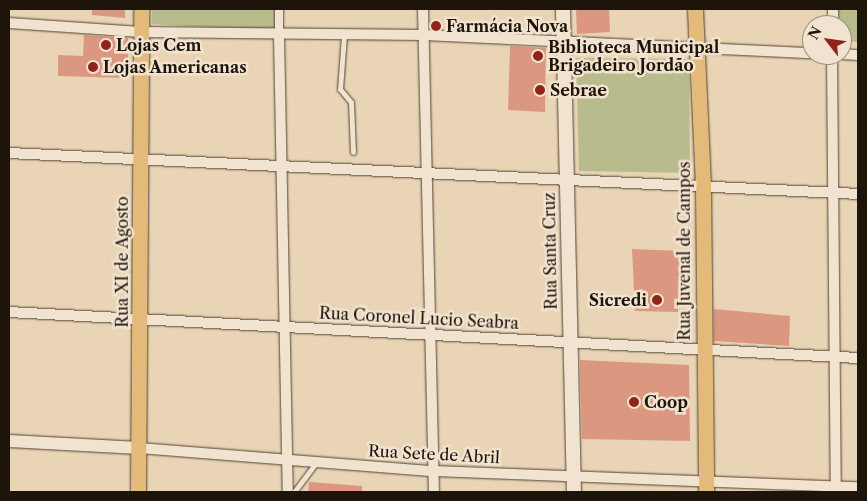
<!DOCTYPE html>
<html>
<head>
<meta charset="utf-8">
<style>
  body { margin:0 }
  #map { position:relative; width:867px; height:501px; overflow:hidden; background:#e9d4b5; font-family:"Libre Caslon Text",serif }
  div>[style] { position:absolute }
  .green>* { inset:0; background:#b8bc8c }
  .building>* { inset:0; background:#dc9781 }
  .roads { filter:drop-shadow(0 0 1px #504435) drop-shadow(0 0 1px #504435) }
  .service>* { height:5px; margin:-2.5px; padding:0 2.5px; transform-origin:2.5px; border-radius:2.5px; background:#f1e3cf }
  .pedestrian>* { height:8px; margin:-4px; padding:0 4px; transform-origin:4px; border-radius:4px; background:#f1e3cf }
  .minor>* { height:10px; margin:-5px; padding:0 5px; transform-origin:5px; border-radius:5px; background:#f1e3cf }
  .tertiary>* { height:12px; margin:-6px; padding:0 6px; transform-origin:6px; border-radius:6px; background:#f1e3cf }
  .secondary>* { height:14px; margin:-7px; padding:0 7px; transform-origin:7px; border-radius:7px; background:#f1e3cf }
  .primary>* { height:15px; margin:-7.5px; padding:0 7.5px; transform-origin:7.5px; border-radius:7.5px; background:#e4ba7a }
  .dots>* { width:14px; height:14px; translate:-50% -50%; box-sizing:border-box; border:2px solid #f1e3cf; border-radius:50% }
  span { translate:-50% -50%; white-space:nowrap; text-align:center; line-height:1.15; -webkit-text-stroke:5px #f1e3cf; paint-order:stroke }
  .poi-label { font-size:16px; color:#1d140a; font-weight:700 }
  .left { translate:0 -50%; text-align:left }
  .right { translate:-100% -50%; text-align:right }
  .street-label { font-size:16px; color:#1d140a }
  .frame { position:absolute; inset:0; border:10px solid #1d140a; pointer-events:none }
  .north { position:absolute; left:802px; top:15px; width:50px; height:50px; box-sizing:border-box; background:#f1e3cf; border:1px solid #9c9080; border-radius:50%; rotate:300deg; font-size:14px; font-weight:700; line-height:20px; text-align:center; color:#1d140a }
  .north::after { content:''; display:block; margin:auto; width:18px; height:22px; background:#8f2418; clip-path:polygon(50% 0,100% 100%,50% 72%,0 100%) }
</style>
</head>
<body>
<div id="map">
  <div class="green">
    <div style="clip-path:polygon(152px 9px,275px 9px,275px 31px,152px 24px)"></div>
    <div style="clip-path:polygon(838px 9px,858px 9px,858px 42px,842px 41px)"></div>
    <div style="clip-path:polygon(576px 58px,689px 59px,690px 173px,579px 171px)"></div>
  </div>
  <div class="building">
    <div style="clip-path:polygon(92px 9px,125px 9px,125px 18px,92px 15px)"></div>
    <div style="clip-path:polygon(576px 9px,609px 9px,610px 32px,577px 34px)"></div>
    <div style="clip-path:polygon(84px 35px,128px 38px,128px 78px,58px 76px,58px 55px,83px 56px)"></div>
    <div style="clip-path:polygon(510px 46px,546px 48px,545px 112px,508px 110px)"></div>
    <div style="clip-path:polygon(632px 249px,680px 251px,678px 312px,635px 311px)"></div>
    <div style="clip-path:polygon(714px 309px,790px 316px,789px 346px,714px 341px)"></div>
    <div style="clip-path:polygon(580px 360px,689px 365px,690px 441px,582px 439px)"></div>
    <div style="clip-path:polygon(309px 482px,362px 486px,362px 492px,308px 492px)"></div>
  </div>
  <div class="roads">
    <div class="service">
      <div style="left:344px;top:35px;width:54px;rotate:94.2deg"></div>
      <div style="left:340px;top:89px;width:17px;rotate:50deg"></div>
      <div style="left:351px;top:102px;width:50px;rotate:87.7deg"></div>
      <div style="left:294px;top:492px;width:36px;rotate:-53deg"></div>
    </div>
    <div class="pedestrian">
      <div style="left:279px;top:35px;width:26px;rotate:-90deg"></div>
    </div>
    <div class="minor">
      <div style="left:423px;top:9px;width:483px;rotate:88.7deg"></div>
      <div style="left:9px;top:23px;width:132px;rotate:3.9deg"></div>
      <div style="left:141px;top:32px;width:283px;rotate:0.6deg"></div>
      <div style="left:424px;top:35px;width:388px;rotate:2.7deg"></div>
      <div style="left:833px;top:25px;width:16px;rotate:-90deg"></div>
      <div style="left:279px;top:35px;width:457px;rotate:88.9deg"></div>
      <div style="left:842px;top:54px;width:16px;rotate:4deg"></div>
      <div style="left:832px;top:55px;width:436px;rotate:89.5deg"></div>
      <div style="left:9px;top:153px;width:850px;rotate:2.76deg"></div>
      <div style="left:9px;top:312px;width:850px;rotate:3.1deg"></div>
      <div style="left:139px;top:448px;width:295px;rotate:4.5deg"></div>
      <div style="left:433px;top:471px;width:425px;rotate:2.2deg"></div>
    </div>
    <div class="tertiary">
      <div style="left:9px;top:441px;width:130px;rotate:3.1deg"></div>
    </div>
    <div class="secondary">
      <div style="left:563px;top:9px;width:483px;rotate:88.7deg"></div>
    </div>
    <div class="primary">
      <div style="left:695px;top:9px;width:178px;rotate:87.4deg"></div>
      <div style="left:703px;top:187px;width:305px;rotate:89.4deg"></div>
      <div style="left:138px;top:492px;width:483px;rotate:-89.6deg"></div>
    </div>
  </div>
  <div class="dots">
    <div style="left:436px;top:26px;background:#8f2418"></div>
    <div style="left:106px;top:45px;background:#8f2418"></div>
    <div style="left:538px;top:56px;background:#8f2418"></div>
    <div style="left:93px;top:67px;background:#8f2418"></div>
    <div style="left:540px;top:90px;background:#8f2418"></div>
    <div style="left:657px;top:300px;background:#8f2418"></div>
    <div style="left:634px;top:402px;background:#8f2418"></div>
  </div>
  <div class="poi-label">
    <span class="left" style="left:446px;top:26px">Farmácia Nova</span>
    <span class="left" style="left:116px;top:45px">Lojas Cem</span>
    <span class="left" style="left:548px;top:56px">Biblioteca Municipal<br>Brigadeiro Jordão</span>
    <span class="left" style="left:103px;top:67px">Lojas Americanas</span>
    <span class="left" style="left:550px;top:90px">Sebrae</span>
    <span class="right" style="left:647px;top:300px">Sicredi</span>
    <span class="left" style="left:644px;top:402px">Coop</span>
  </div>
  <div class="street-label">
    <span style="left:550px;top:251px;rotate:-91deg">Rua Santa Cruz</span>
    <span style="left:684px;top:251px;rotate:-90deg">Rua Juvenal de Campos</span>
    <span style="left:122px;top:262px;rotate:-90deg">Rua XI de Agosto</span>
    <span style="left:419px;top:318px;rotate:3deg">Rua Coronel Lucio Seabra</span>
    <span style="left:434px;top:454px;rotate:3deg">Rua Sete de Abril</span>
  </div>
  <div class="frame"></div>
  <div class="north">N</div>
</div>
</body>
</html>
